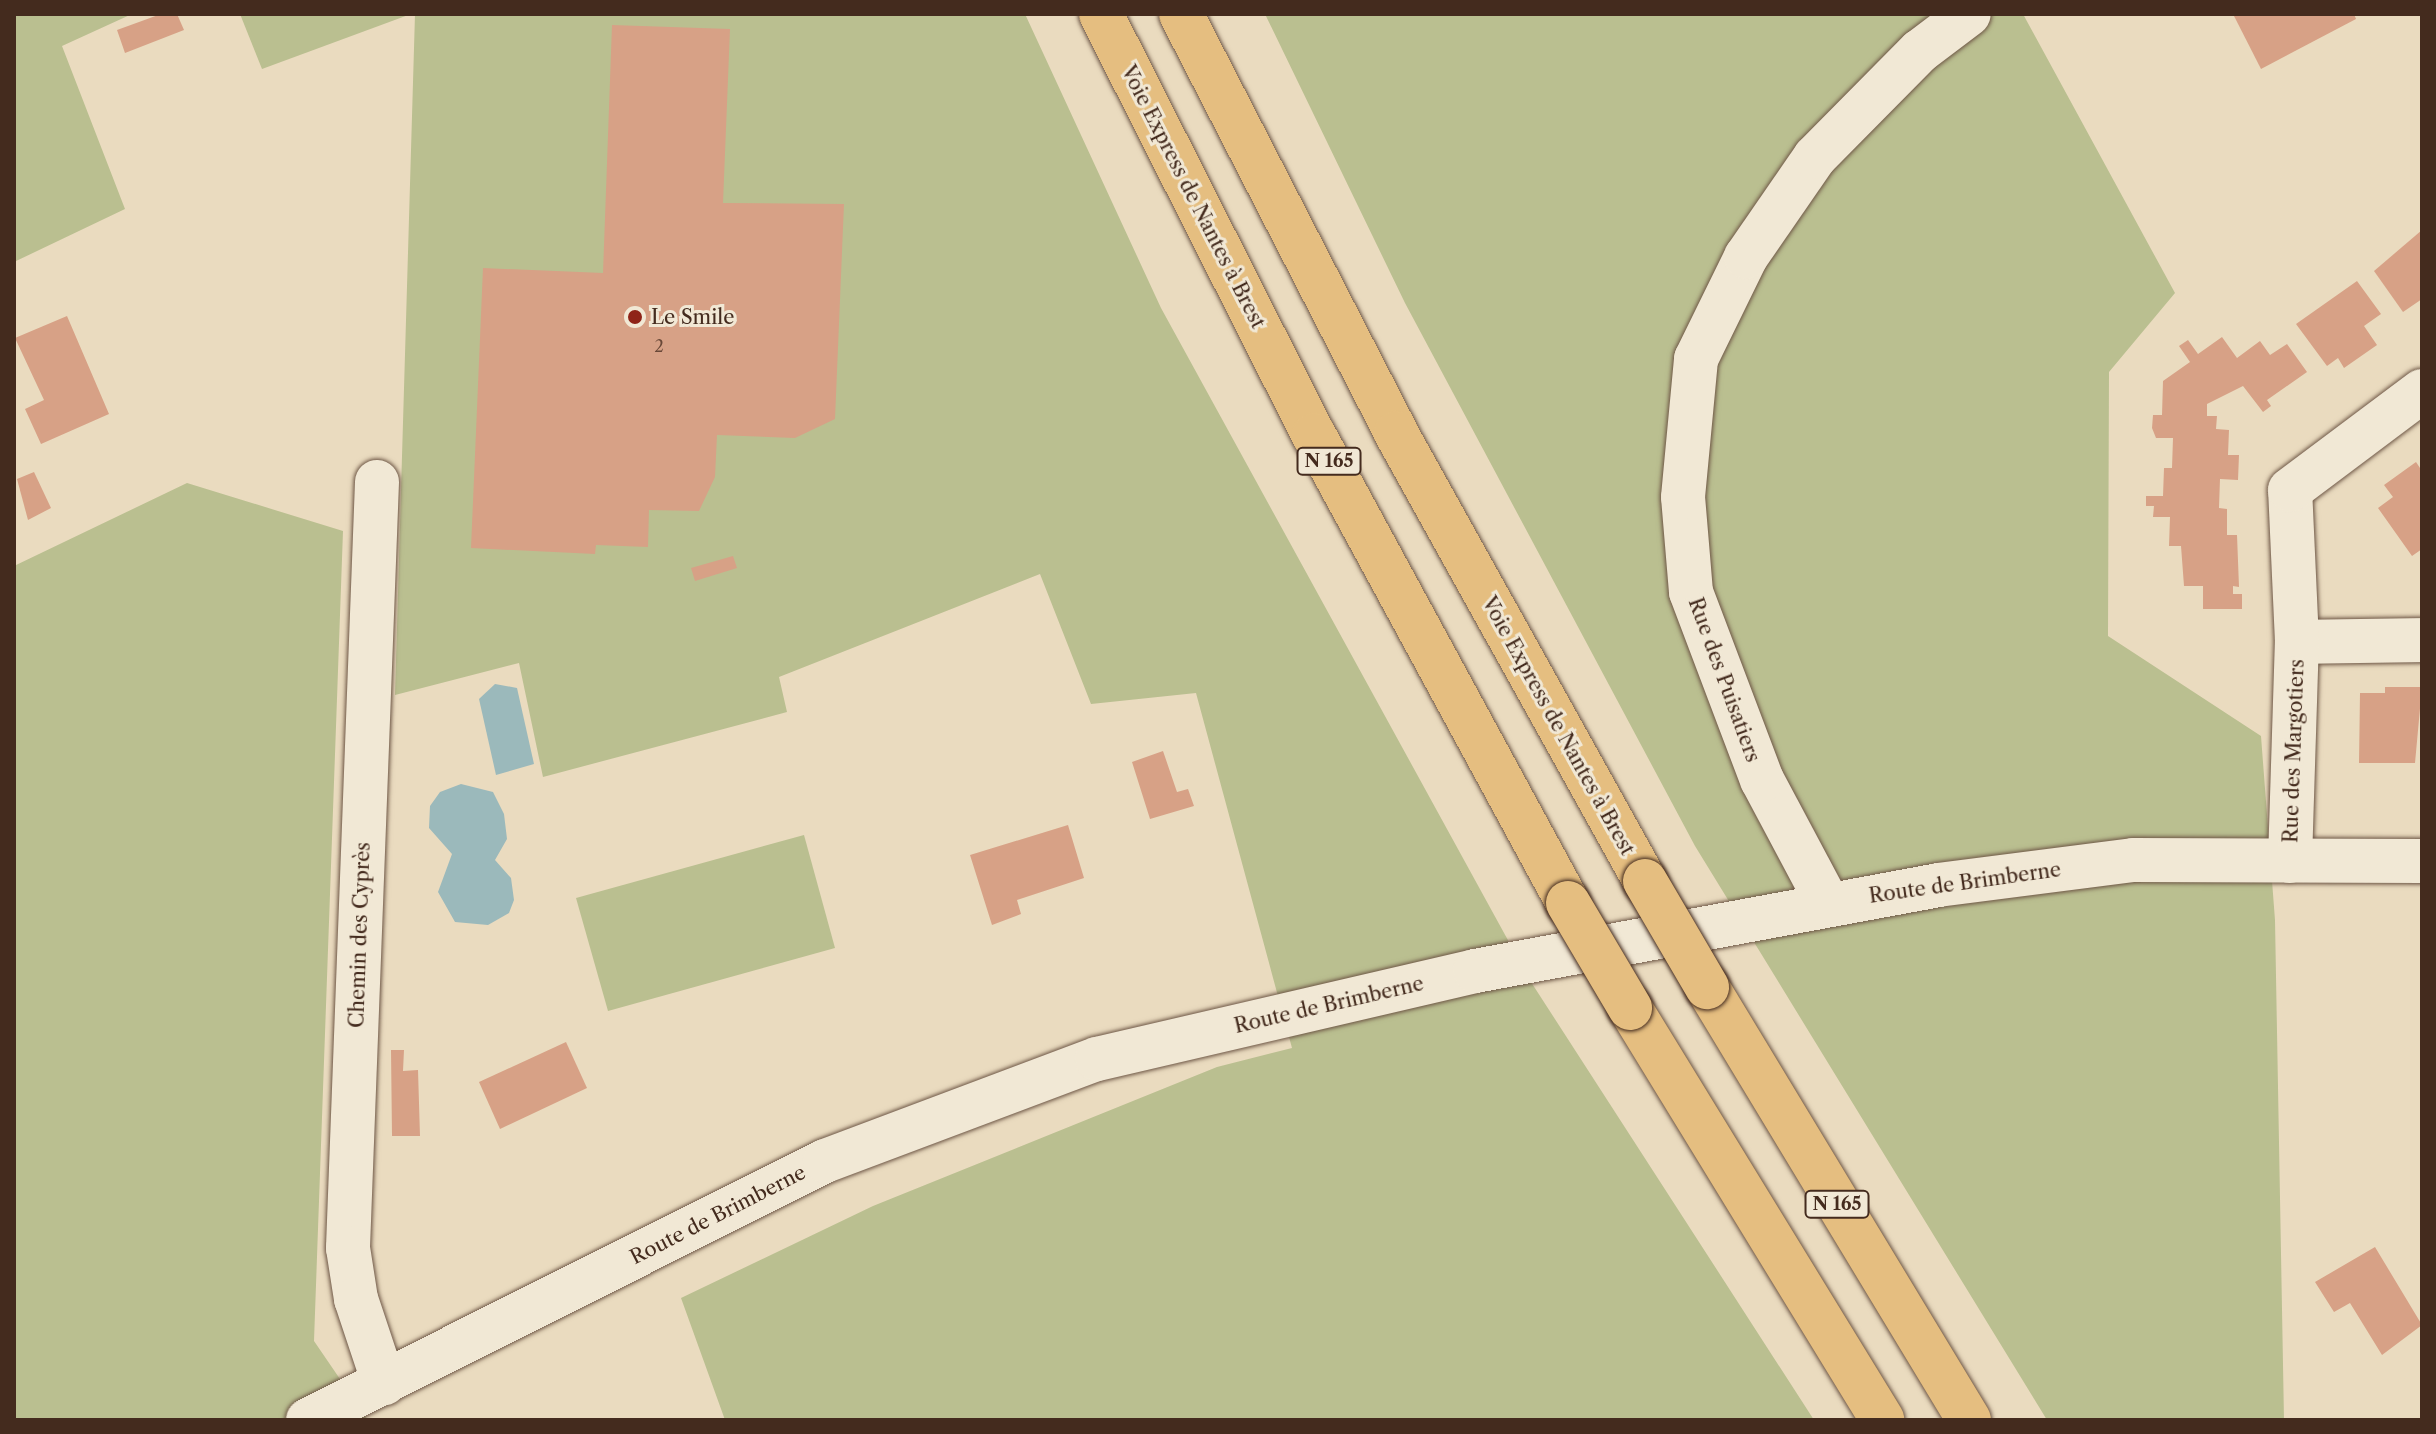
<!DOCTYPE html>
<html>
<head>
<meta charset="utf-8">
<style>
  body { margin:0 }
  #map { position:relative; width:2436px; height:1434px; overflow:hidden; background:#eadbbf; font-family:"Libre Caslon Text",serif }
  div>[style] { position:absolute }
  .green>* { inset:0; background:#babf90 }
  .water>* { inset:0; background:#9bb9bb }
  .building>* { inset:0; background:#d7a186 }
  .roads { filter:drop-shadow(0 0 2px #6e5746) drop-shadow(0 0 2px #6e5746) }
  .minor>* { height:44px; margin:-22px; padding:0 22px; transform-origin:22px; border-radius:22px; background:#f1e8d5 }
  .highway>* { height:44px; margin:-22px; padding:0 22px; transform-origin:22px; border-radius:22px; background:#e5be80 }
  .bridges { filter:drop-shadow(0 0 2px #442b1e) drop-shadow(0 0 2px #442b1e) }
  .highway-bridge>* { height:44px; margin:-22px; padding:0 22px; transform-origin:22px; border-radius:22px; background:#e5be80 }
  .dots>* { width:22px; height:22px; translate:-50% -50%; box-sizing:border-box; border:4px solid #f1e8d5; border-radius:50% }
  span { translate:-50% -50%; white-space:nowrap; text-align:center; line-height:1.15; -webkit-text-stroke:6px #f1e8d5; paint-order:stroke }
  .number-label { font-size:16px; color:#694838 }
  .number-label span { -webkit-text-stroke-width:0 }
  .shield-label span { padding:2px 6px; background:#f1e8d5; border:2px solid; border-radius:6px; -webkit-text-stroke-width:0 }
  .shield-label { font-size:18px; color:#442b1e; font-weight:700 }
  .street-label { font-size:20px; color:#442b1e }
  .poi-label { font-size:20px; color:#442b1e }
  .left { translate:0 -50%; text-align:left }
  .frame { position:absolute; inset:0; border:16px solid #442b1e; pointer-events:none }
</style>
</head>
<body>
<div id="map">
  <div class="green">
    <div style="clip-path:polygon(14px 14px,132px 14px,62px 46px,125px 209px,14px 262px)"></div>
    <div style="clip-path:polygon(240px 14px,411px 14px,262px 69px)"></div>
    <div style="clip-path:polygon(415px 14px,1025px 14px,1161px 308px,1531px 982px,1814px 1420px,725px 1420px,681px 1298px,873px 1206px,1217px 1067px,1292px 1048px,1196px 693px,1091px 704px,1040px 574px,779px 677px,787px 712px,543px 777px,519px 663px,395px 695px)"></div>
    <div style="clip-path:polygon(1265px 14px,2023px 14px,2175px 293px,2109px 372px,2108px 636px,2261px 736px,2275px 920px,2284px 1420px,2047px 1420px,1695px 846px,1405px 303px)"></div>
    <div style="clip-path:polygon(187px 483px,343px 531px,314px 1341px,368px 1420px,14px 1420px,14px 566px)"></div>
    <div style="clip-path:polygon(804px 835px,835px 948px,608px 1011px,576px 898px)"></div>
  </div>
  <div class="water">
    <div style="clip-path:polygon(495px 684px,517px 688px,534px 764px,496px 775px,479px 699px)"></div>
    <div style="clip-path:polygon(461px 784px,493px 792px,504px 814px,507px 839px,495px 860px,511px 878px,514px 900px,509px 913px,488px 925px,455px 922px,438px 892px,452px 854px,429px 828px,430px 806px,440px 792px)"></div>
  </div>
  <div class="building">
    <div style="clip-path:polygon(161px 14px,177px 14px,184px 30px,125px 53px,117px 30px)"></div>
    <div style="clip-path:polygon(2233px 14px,2354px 14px,2356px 19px,2261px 69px)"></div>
    <div style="clip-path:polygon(612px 25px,730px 29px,723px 203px,844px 204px,835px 419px,795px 438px,717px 435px,715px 477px,699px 511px,649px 510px,648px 547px,596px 545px,595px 554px,471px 548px,483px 268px,603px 273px)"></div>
    <div style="clip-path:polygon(2422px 230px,2422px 299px,2403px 312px,2374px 271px)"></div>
    <div style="clip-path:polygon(2357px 281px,2381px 314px,2364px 326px,2377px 345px,2344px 368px,2338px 358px,2327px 366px,2296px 324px)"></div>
    <div style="clip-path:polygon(67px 316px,109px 414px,41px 444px,25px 409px,44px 400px,15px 338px)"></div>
    <div style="clip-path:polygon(2222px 337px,2237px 358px,2260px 341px,2270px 355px,2287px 344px,2307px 372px,2267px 400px,2271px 406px,2263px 412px,2243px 386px,2207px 404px,2207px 416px,2217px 416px,2216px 429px,2229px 430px,2228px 455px,2239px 455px,2238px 480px,2220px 479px,2219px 508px,2227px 509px,2227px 535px,2237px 535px,2239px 587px,2233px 586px,2233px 594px,2242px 594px,2242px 609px,2203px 609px,2203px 586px,2184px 586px,2181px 546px,2169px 546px,2170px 517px,2153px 517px,2154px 506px,2146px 506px,2146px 496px,2163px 496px,2164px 468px,2172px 468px,2173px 438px,2156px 438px,2152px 428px,2153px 415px,2162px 415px,2163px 381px,2190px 362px,2179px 346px,2188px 340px,2198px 354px)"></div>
    <div style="clip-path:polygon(2416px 462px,2422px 471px,2422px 549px,2412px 556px,2378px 508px,2393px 497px,2384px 485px)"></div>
    <div style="clip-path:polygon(34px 472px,51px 508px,28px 520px,17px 479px)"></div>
    <div style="clip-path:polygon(733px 556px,737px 568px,695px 581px,691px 568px)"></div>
    <div style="clip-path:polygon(2385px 687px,2422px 687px,2415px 763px,2359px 763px,2360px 693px,2385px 693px)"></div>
    <div style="clip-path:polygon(1163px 751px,1177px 792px,1188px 789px,1194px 806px,1150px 819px,1132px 762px)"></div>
    <div style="clip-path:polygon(1068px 825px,1084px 878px,1017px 900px,1021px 914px,992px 925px,970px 855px)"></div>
    <div style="clip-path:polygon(566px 1042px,587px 1088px,500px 1129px,479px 1082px)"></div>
    <div style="clip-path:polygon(391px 1050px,404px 1050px,403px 1071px,418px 1070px,420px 1136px,392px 1136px)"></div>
    <div style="clip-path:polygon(2375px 1247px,2422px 1325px,2382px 1355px,2350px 1303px,2334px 1312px,2315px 1282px)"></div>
  </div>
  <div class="roads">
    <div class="minor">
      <div style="left:377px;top:482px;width:767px;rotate:92.17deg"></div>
      <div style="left:348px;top:1248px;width:52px;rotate:81.1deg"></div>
      <div style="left:356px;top:1299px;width:89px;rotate:71.6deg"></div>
      <div style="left:2297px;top:642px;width:125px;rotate:-0.9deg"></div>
      <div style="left:2290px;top:861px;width:219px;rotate:-88.2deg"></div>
      <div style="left:2297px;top:642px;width:152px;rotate:-92.6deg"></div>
      <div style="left:2290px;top:490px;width:165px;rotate:-36.9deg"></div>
      <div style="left:1827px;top:902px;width:138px;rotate:-118deg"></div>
      <div style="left:1762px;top:780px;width:201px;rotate:-110.7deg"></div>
      <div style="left:1691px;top:592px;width:95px;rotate:-94.8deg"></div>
      <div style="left:1683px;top:497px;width:139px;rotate:-84.6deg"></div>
      <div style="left:1696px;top:359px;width:114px;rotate:-63.9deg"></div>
      <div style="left:1746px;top:257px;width:121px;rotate:-55.4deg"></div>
      <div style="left:1815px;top:157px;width:149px;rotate:-45.3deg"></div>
      <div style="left:1920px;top:51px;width:61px;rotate:-37.1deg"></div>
      <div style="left:308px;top:1420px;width:578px;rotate:-26.61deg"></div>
      <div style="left:825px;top:1161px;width:290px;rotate:-20.6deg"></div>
      <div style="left:1097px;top:1059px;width:388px;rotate:-13.1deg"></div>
      <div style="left:1475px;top:971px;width:471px;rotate:-10.5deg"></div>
      <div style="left:1938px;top:885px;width:197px;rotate:-7.3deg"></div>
      <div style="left:2133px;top:860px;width:289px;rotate:0.2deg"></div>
    </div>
    <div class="highway">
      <div style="left:1101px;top:14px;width:472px;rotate:63.2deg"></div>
      <div style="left:1314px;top:435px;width:532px;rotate:61.51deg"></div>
      <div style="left:1181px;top:14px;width:471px;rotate:62.8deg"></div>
      <div style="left:1396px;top:433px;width:513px;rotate:60.93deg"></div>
      <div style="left:1707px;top:987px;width:506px;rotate:58.82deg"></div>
      <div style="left:1630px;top:1008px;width:483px;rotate:58.5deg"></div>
    </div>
  </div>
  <div class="bridges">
    <div class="highway-bridge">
      <div style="left:1645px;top:881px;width:123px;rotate:59.7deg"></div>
      <div style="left:1568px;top:903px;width:122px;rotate:59.4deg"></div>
    </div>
  </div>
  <div class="dots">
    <div style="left:635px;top:317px;background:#8f2418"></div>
  </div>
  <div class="number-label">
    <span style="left:659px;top:346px">2</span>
  </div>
  <div class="shield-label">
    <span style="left:1329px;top:461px">N 165</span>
    <span style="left:1837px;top:1204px">N 165</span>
  </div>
  <div class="street-label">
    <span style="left:1193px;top:197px;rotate:63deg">Voie Express de Nantes à Brest</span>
    <span style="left:1724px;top:680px;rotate:70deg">Rue des Puisatiers</span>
    <span style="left:1558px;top:726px;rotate:61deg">Voie Express de Nantes à Brest</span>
    <span style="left:2294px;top:751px;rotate:-88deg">Rue des Margotiers</span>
    <span style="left:1965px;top:883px;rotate:-8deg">Route de Brimberne</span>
    <span style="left:360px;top:935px;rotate:-88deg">Chemin des Cyprès</span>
    <span style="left:1329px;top:1005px;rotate:-13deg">Route de Brimberne</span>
    <span style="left:718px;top:1215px;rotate:-27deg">Route de Brimberne</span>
  </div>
  <div class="poi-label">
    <span class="left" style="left:651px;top:317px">Le Smile</span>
  </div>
  <div class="frame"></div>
</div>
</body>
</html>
